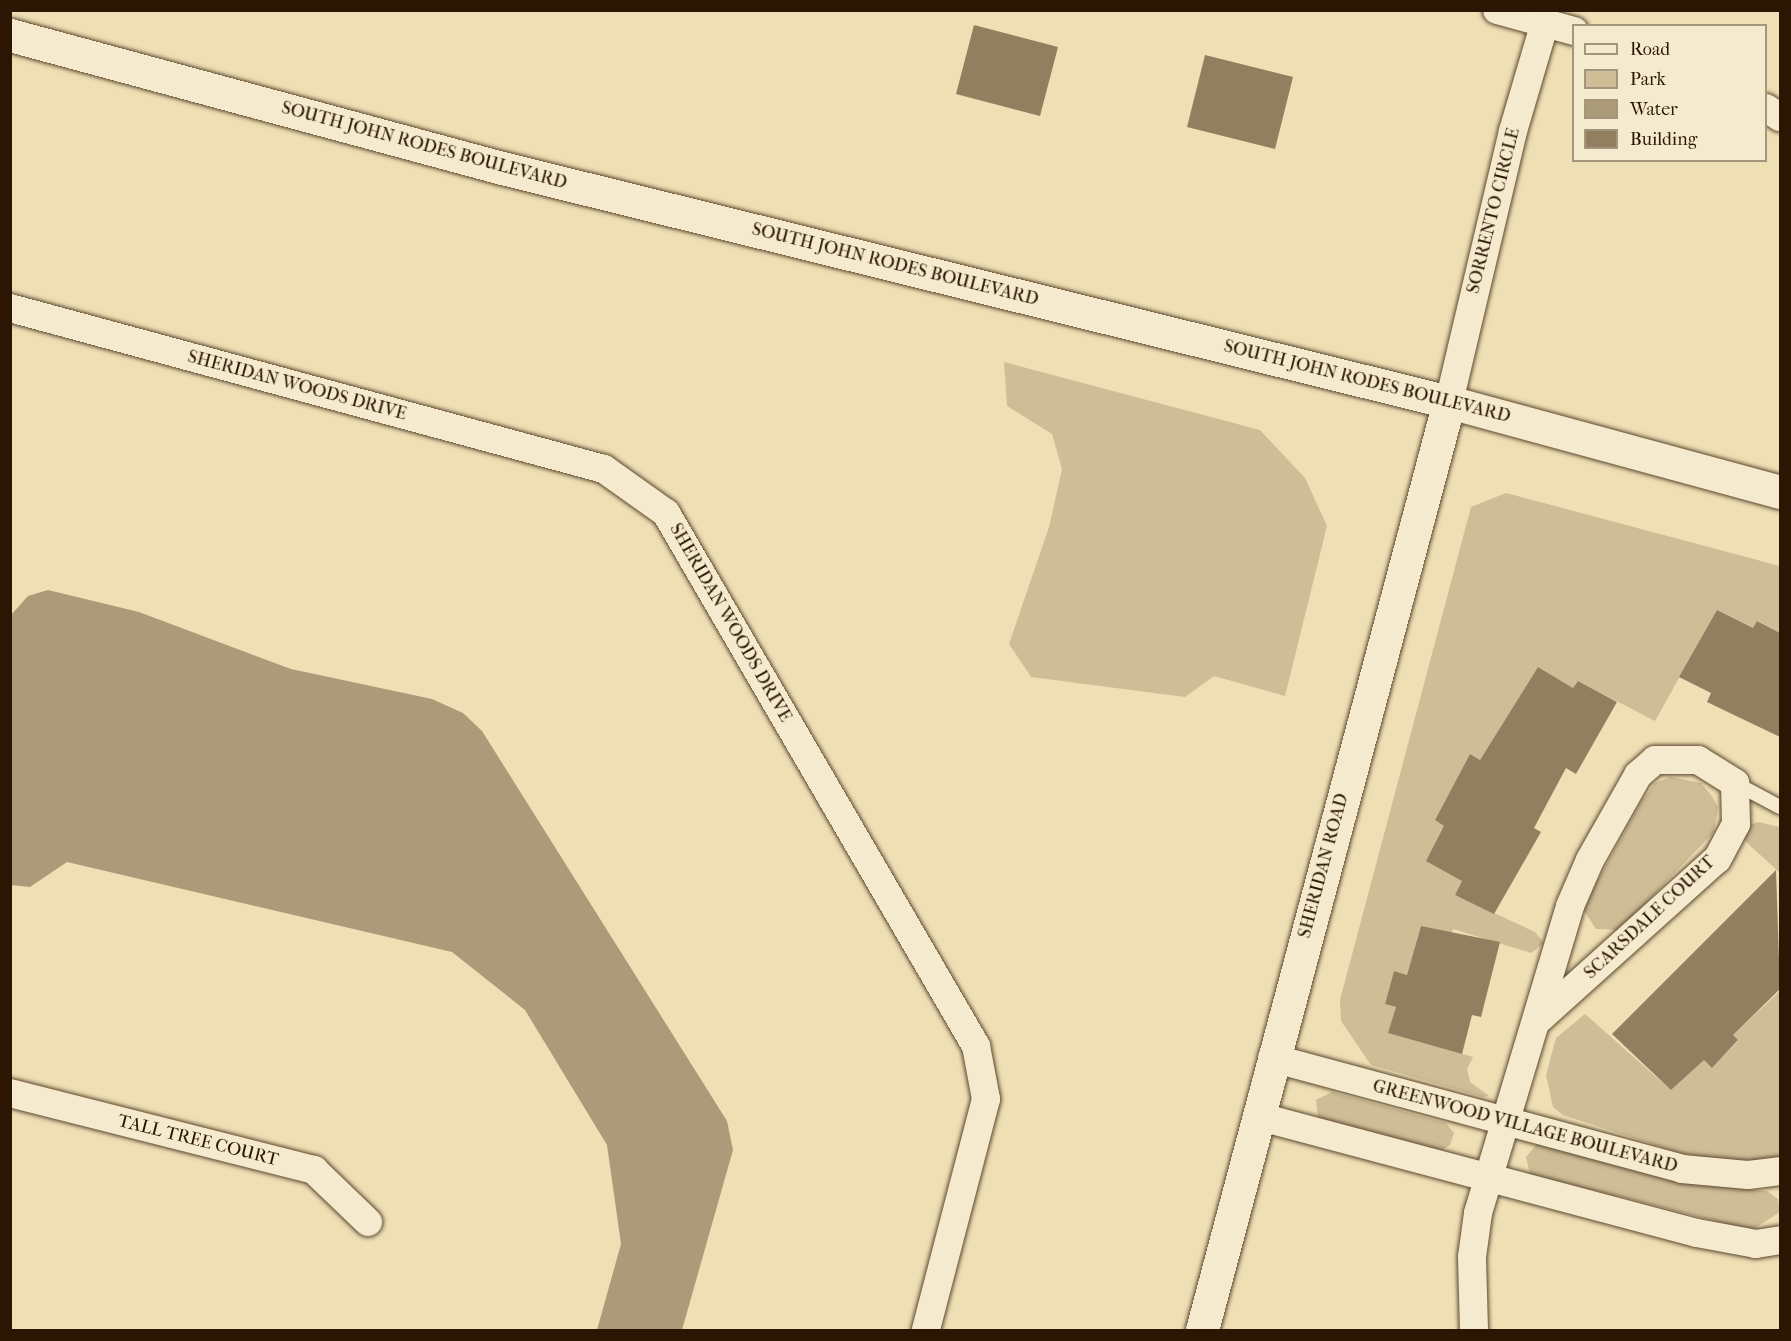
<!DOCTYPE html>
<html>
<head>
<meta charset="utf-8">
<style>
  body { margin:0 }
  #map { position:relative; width:1791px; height:1341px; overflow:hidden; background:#efdfb4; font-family:"IM FELL French Canon",serif }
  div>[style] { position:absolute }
  .green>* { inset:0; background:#cebd96 }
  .water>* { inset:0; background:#ac9b78 }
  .building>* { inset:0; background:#917f60 }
  .roads { filter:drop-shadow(0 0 2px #5c4830) drop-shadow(0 0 2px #5c4830) }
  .lane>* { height:14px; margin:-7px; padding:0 7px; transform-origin:7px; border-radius:7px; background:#f5eace }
  .street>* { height:28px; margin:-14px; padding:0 14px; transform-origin:14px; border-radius:14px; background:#f5eace }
  .secondary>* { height:33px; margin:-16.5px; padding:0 16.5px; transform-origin:16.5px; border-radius:16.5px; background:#f5eace }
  span { translate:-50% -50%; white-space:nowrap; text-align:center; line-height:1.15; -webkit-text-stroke:5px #f5eace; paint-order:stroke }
  .street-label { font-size:18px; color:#2b1604 }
  .frame { position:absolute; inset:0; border:12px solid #2b1604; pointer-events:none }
  .legend { position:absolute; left:1572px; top:24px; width:195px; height:138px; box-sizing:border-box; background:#f5eace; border:2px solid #a4957d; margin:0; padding:8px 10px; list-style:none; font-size:18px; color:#2b1604 }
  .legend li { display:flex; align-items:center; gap:12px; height:30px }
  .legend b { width:30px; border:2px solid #a4957d }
</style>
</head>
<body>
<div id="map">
  <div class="green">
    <div style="clip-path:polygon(1004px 362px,1260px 430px,1305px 478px,1327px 526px,1285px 696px,1214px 676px,1185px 697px,1031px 677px,1009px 644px,1049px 527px,1062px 469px,1052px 434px,1007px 406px)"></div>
    <div style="clip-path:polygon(1506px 493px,1780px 566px,1780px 633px,1758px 621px,1753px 628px,1717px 610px,1655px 721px,1578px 681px,1573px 688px,1538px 667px,1480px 760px,1470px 754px,1435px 820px,1444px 826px,1462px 881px,1455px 895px,1535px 932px,1544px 943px,1531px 953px,1453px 929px,1451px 934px,1421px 926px,1407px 975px,1394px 971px,1385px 1004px,1396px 1007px,1389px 1033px,1473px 1057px,1467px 1069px,1470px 1082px,1489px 1096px,1483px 1097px,1371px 1065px,1341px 1021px,1340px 1000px,1471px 507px)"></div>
    <div style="clip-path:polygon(1671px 777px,1701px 783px,1711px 795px,1718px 807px,1714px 832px,1620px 930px,1596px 929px,1583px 909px,1587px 900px,1640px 804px,1655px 783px)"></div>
    <div style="clip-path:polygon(1758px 822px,1780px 827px,1780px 873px,1744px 840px,1750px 825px)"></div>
    <div style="clip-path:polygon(1780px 991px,1780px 1160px,1737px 1163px,1680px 1153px,1563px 1115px,1553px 1107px,1546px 1075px,1556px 1038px,1585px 1014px,1671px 1090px,1704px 1060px,1712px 1068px,1738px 1041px,1733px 1035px)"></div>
    <div style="clip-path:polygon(1332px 1092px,1446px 1123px,1454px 1133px,1450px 1145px,1441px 1151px,1318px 1118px,1316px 1100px)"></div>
    <div style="clip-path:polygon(1537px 1144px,1676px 1182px,1767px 1191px,1778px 1199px,1780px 1212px,1752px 1230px,1530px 1174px,1526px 1157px)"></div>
  </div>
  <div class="water">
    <div style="clip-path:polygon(48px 590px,139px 612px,291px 669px,432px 699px,463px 713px,482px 731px,727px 1121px,733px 1150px,682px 1330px,597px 1330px,621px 1244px,607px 1145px,525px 1010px,452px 952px,67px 862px,30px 887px,11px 885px,11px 615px,28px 596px)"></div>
  </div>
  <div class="building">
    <div style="clip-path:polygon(974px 25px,1058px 47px,1040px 116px,956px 94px)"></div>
    <div style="clip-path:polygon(1205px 55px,1293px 77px,1275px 149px,1187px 127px)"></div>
    <div style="clip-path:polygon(1717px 610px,1753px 628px,1757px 621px,1780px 633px,1780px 737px,1707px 702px,1711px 693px,1679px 677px)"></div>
    <div style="clip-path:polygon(1538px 667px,1573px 688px,1578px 681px,1617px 702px,1576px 774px,1566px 768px,1534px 828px,1541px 832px,1494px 914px,1455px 895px,1462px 881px,1426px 861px,1444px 826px,1435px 820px,1470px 754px,1480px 760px)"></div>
    <div style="clip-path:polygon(1776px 870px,1780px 989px,1733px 1035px,1738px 1040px,1712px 1068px,1704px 1060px,1671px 1090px,1612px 1034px)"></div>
    <div style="clip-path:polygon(1421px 926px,1500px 942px,1481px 1017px,1472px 1015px,1462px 1054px,1388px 1033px,1396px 1007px,1385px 1004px,1394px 971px,1407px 975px)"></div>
  </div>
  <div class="roads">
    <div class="lane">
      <div style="left:1735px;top:783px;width:51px;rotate:28.1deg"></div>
    </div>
    <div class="street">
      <div style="left:1497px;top:10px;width:80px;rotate:15.3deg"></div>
      <div style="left:1766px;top:108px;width:17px;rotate:33deg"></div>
      <div style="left:10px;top:308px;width:615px;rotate:15.17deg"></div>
      <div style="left:604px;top:469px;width:76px;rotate:35.4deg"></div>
      <div style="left:666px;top:513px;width:617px;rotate:59.82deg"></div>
      <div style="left:976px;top:1046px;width:54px;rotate:79.3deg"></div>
      <div style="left:986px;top:1099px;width:239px;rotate:104.6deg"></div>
      <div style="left:1449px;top:402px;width:278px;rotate:-76.7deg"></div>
      <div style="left:1513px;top:131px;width:114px;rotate:-73.6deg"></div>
      <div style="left:1272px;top:1058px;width:425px;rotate:15.1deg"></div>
      <div style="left:1682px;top:1169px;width:66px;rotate:5.2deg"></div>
      <div style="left:1748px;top:1175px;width:32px;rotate:-7deg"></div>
      <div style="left:10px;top:1093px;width:314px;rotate:14.2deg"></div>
      <div style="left:314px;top:1170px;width:75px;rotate:43.9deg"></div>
      <div style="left:1257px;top:1116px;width:455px;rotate:14.9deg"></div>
      <div style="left:1697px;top:1233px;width:60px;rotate:10.6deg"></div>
      <div style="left:1756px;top:1244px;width:24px;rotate:-9deg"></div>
      <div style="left:1474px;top:1330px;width:73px;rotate:-91.6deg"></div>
      <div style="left:1472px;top:1257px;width:44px;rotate:-82.2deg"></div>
      <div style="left:1478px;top:1213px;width:320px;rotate:-73.3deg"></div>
      <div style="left:1570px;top:906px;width:50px;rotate:-66.5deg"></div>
      <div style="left:1590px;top:860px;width:98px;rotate:-60.5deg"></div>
      <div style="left:1638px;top:775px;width:23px;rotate:-41deg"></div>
      <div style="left:1655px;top:760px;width:43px"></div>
      <div style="left:1698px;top:760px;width:44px;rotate:31.9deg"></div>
      <div style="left:1735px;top:783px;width:41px;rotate:88.6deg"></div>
      <div style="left:1736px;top:824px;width:40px;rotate:118deg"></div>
      <div style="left:1717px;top:859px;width:242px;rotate:138deg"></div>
    </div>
    <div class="secondary">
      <div style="left:10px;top:35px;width:510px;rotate:15.13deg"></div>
      <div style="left:502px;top:168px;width:975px;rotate:13.88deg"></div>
      <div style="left:1449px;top:402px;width:343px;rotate:15.2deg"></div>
      <div style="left:1202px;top:1330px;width:960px;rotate:-75.1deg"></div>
    </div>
  </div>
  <div class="street-label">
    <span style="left:424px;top:146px;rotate:15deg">SOUTH JOHN RODES BOULEVARD</span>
    <span style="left:1494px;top:211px;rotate:-76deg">SORRENTO CIRCLE</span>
    <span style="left:895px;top:265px;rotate:14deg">SOUTH JOHN RODES BOULEVARD</span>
    <span style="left:1367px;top:382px;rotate:14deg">SOUTH JOHN RODES BOULEVARD</span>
    <span style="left:297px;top:386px;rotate:15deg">SHERIDAN WOODS DRIVE</span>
    <span style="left:730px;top:623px;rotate:60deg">SHERIDAN WOODS DRIVE</span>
    <span style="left:1324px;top:866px;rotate:-75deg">SHERIDAN ROAD</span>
    <span style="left:1650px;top:918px;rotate:-43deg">SCARSDALE COURT</span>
    <span style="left:1525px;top:1127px;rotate:15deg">GREENWOOD VILLAGE BOULEVARD</span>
    <span style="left:198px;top:1141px;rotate:14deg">TALL TREE COURT</span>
  </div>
  <div class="frame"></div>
  <ul class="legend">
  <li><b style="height:8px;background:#f5eace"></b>Road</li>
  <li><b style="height:16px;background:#cebd96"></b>Park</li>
  <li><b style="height:16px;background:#ac9b78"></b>Water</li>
  <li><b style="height:16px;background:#917f60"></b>Building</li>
  </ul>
</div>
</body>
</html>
